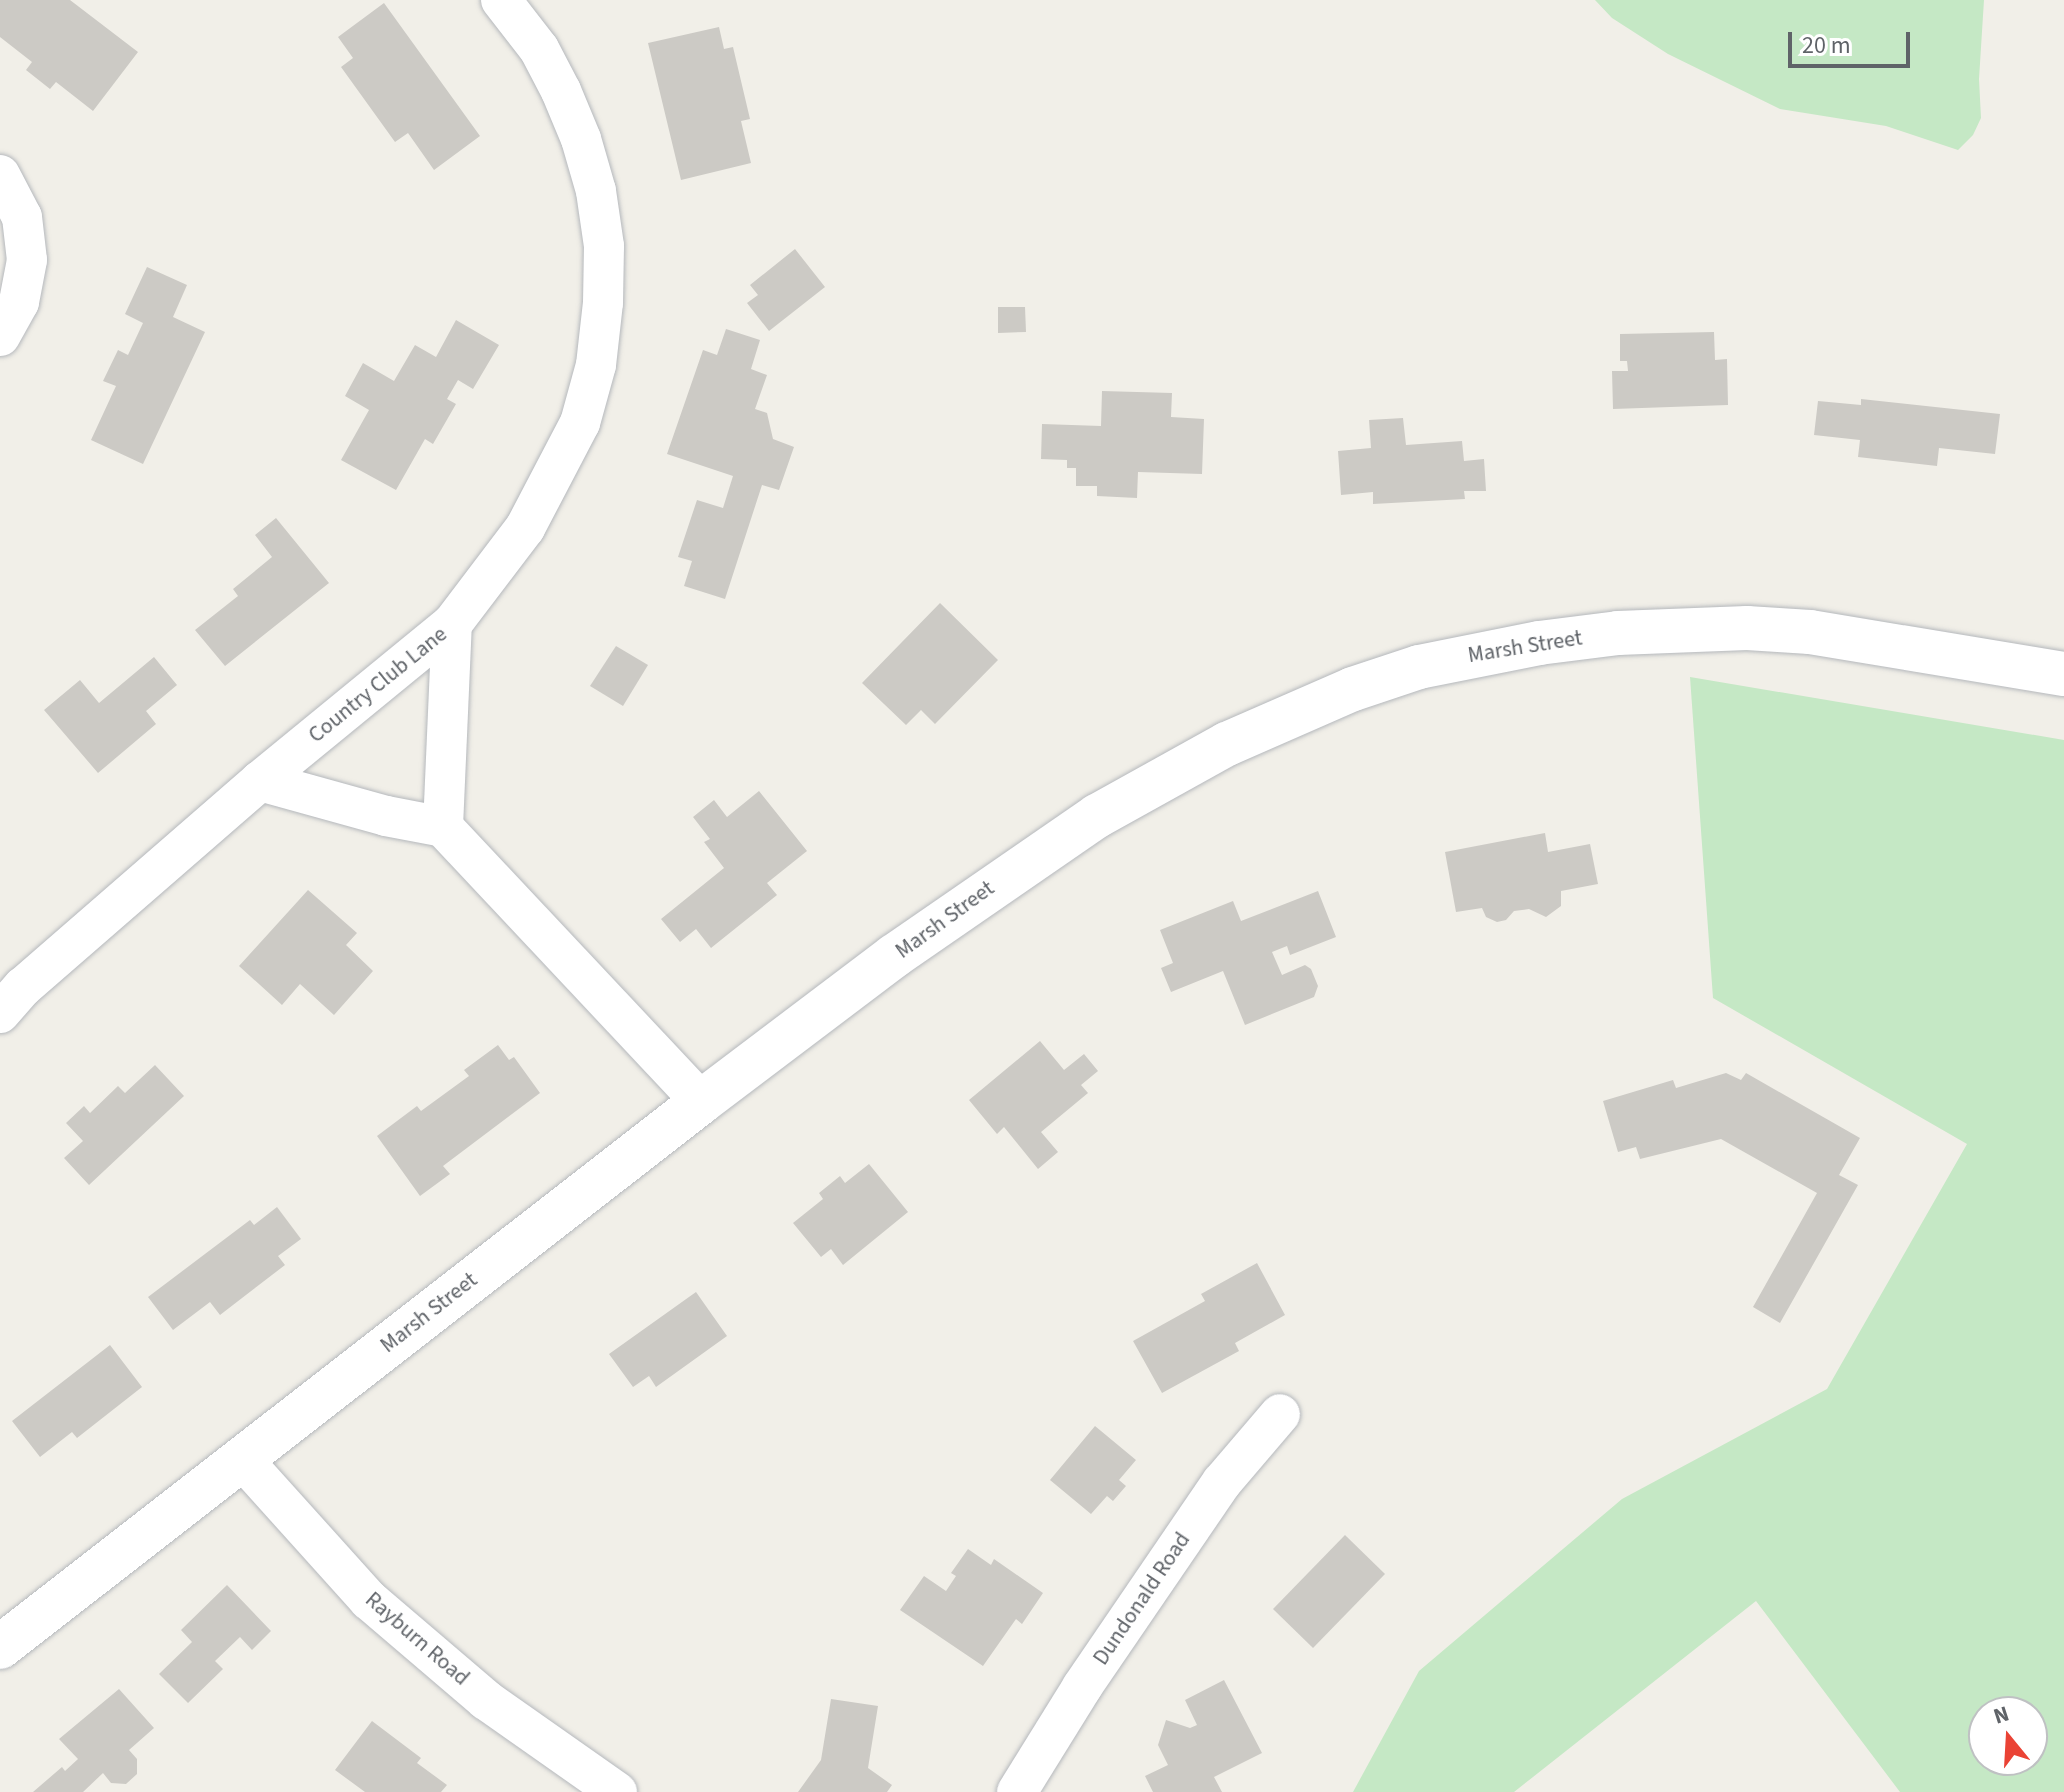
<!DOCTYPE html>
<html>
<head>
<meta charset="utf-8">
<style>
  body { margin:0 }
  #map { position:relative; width:2064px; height:1792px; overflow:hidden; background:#f1efe8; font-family:"Source Sans 3",sans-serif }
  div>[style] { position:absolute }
  .green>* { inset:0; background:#c5e8c5 }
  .building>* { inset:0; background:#cccac5 }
  .roads { filter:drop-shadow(0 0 2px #b5b8bc) drop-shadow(0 0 2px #b5b8bc) }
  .minor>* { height:40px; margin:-20px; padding:0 20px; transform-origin:20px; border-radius:20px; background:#fff }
  .tertiary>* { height:44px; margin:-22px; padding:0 22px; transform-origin:22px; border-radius:22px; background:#fff }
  span { translate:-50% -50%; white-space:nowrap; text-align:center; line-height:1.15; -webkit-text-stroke:8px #fff; paint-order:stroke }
  .street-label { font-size:22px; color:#5f6368 }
  .north { position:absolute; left:1968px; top:1696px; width:80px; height:80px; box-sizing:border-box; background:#fff; border:2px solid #bfc1c3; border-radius:50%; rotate:342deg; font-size:22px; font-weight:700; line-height:32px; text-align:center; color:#5f6368 }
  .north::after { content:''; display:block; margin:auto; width:28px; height:36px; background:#ea4335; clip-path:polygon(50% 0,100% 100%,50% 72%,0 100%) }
  .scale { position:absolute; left:1788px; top:32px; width:122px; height:36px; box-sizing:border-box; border:4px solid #5f6368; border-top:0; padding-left:10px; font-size:24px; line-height:28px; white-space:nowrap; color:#5f6368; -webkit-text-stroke:6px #fff; paint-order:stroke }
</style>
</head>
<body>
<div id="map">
  <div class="green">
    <div style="clip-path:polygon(1595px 0,1984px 0,1979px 79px,1981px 118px,1973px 135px,1958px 150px,1886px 126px,1780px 109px,1668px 54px,1612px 18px)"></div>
    <div style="clip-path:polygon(evenodd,1690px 677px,2064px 740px,2064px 1792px,1900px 1792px,1756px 1601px,1514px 1792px,1353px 1792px,1419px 1671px,1622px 1499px,1827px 1389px,1967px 1144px,1713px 998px,1690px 677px,2032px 1712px,2032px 1760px,1984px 1760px,1984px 1712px,2032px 1712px)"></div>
  </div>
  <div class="building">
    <div style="clip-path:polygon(0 0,70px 0,138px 52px,93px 111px,56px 82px,50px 89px,26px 70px,32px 62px,0 37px)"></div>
    <div style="clip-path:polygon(384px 3px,480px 136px,434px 170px,408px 133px,395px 142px,341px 67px,353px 58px,338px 37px)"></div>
    <div style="clip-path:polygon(719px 27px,724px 49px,733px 47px,750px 119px,741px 121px,751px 163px,681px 180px,648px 43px)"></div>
    <div style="clip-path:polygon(795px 249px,825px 287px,769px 331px,747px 303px,758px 295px,750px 285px)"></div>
    <div style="clip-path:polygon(147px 267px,187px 285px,173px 317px,205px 332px,143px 464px,91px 440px,116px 386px,103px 381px,118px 350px,128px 355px,143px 323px,125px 314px)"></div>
    <div style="clip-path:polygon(998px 307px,1025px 307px,1026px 332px,998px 333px)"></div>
    <div style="clip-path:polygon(456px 320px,499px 345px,473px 389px,458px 380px,447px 399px,456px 404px,433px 444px,425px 439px,396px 490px,341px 460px,369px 410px,345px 396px,363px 363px,394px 381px,415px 345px,436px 357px)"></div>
    <div style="clip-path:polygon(726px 329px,760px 340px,751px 369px,767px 375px,755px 409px,767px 413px,773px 439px,794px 447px,779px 490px,762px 485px,725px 599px,684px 586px,692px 561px,678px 557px,697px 500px,723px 508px,733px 476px,667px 454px,703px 350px,717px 355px)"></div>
    <div style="clip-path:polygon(1714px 332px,1715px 360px,1727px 359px,1728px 405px,1613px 409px,1612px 371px,1628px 371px,1627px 361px,1620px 361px,1620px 334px)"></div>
    <div style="clip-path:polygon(1102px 391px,1172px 393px,1171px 417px,1204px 419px,1202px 474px,1138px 472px,1137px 498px,1097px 496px,1097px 486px,1076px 486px,1076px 468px,1067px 468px,1067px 460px,1041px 459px,1042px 424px,1101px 426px)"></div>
    <div style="clip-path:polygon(1861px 399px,2000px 414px,1995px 454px,1939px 448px,1937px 466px,1858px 457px,1860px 440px,1814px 435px,1818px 401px,1861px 405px)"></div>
    <div style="clip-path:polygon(1403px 418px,1406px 445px,1462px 441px,1464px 461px,1484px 459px,1486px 491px,1464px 491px,1465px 499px,1373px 504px,1373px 492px,1341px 495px,1338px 451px,1371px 448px,1369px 420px)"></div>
    <div style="clip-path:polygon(276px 518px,329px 583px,225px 666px,195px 630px,238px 596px,233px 589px,272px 557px,255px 535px)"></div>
    <div style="clip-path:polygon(940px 603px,998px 660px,935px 724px,921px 710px,906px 725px,862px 683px)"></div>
    <div style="clip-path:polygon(616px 646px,648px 665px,623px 706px,590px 686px)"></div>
    <div style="clip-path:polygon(154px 657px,177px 685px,146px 711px,156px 724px,98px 773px,44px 710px,80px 680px,99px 703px)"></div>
    <div style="clip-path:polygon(759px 791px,807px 851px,767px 883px,777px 895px,711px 948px,696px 929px,680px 942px,661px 919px,724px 868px,704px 842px,710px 839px,693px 817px,714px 800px,727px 817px)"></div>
    <div style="clip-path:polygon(1545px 833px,1548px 852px,1590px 844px,1598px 884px,1561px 891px,1561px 906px,1546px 917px,1529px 909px,1514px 911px,1506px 920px,1497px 922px,1486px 917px,1482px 908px,1456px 912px,1445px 852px)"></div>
    <div style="clip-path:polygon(308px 890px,357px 933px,346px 945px,373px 971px,334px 1015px,300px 984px,282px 1005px,239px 966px)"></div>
    <div style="clip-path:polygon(1318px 891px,1336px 937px,1290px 955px,1287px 946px,1272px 952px,1282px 975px,1305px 965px,1311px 969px,1318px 986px,1314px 997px,1245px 1025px,1223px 971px,1171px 992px,1161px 968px,1173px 963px,1160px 930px,1233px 901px,1241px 921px)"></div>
    <div style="clip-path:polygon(1040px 1041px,1064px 1070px,1084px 1054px,1098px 1071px,1081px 1085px,1088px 1093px,1041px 1132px,1058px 1152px,1038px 1169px,1004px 1127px,997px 1134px,969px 1100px)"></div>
    <div style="clip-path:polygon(498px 1045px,509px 1060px,514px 1057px,540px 1093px,443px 1166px,450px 1174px,420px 1196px,377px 1136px,417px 1106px,421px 1111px,469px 1076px,464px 1070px)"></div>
    <div style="clip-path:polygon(155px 1065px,184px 1096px,89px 1185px,64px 1158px,83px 1141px,66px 1123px,84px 1106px,90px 1113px,118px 1086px,125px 1093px)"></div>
    <div style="clip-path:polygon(1726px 1073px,1741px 1080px,1746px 1073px,1860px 1138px,1839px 1175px,1858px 1185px,1780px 1323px,1753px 1307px,1817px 1193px,1721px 1139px,1640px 1159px,1636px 1147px,1618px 1152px,1603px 1101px,1673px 1080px,1676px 1088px)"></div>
    <div style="clip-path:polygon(869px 1164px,908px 1212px,843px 1265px,831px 1249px,821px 1257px,793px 1223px,823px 1199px,819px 1193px,840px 1176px,845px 1183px)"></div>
    <div style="clip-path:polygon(277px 1207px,301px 1239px,278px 1256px,285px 1265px,220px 1315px,210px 1302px,173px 1330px,148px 1297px,250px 1220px,254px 1225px)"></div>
    <div style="clip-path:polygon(1257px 1263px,1285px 1315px,1235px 1343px,1239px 1351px,1162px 1393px,1133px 1341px,1205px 1301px,1201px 1294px)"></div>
    <div style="clip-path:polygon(696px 1292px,727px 1336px,656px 1387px,649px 1376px,633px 1387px,609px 1354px)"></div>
    <div style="clip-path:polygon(110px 1345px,142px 1387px,77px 1438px,72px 1432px,40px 1457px,12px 1421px)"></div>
    <div style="clip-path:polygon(1095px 1426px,1136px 1460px,1119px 1480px,1126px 1486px,1113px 1501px,1107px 1496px,1091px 1514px,1050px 1480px)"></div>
    <div style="clip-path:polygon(1345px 1535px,1385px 1574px,1313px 1648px,1273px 1609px)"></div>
    <div style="clip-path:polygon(968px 1549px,991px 1565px,994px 1559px,1043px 1593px,1022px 1624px,1016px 1619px,983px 1666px,900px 1610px,924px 1576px,946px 1591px,956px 1576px,951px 1573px)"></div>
    <div style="clip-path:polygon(227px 1585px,271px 1631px,252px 1650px,240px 1637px,215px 1661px,223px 1669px,188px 1703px,159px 1674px,192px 1642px,181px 1630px)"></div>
    <div style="clip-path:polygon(1224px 1680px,1262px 1753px,1214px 1777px,1222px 1792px,1153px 1792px,1145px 1776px,1168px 1765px,1158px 1745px,1166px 1720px,1190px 1728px,1197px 1725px,1185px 1700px)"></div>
    <div style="clip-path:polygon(119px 1689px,154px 1728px,129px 1750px,137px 1759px,137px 1774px,126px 1784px,111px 1783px,103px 1773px,83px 1792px,33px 1792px,62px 1767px,65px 1771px,78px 1759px,59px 1739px)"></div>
    <div style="clip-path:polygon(831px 1699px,878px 1706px,868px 1768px,892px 1785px,887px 1792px,798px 1792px,821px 1760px)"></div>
    <div style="clip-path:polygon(372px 1721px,421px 1758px,417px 1763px,447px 1785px,441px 1792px,365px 1792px,335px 1770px)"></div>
  </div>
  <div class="roads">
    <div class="minor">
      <div style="left:0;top:175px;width:47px;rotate:62.4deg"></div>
      <div style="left:22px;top:217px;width:43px;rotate:83.4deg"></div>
      <div style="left:27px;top:260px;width:43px;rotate:100.8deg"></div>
      <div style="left:19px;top:302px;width:39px;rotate:119deg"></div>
      <div style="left:260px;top:781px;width:248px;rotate:-39.3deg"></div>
      <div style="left:452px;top:624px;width:121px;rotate:-52.8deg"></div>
      <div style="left:525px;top:528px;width:119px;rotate:-62.4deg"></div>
      <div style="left:580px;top:423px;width:60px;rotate:-74.6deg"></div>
      <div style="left:596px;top:365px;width:62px;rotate:-83.6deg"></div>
      <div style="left:603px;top:303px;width:57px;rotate:-89deg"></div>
      <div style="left:604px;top:246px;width:56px;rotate:-98.3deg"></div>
      <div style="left:596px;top:191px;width:54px;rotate:-106.1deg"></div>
      <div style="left:581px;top:139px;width:52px;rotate:-112.6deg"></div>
      <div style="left:561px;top:91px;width:47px;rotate:-117.6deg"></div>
      <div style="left:539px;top:49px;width:62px;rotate:-127.8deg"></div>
      <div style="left:443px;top:827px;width:203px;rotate:-87.5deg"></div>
      <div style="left:0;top:1013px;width:35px;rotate:-49deg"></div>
      <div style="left:23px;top:987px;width:314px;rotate:-41deg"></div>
      <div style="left:260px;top:781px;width:131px;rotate:15.5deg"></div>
      <div style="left:386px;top:816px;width:58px;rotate:10.9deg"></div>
      <div style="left:443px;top:827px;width:377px;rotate:46.8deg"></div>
      <div style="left:242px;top:1459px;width:190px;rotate:48deg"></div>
      <div style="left:369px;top:1600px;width:154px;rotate:40.5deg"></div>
      <div style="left:486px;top:1700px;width:160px;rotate:35.1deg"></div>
      <div style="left:1017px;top:1792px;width:123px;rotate:-58.2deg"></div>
      <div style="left:1082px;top:1687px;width:248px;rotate:-55.7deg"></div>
      <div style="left:1222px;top:1482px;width:89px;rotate:-49.5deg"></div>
    </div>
    <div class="tertiary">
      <div style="left:0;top:1647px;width:888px;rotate:-37.86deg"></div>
      <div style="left:701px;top:1102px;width:242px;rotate:-37.1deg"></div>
      <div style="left:894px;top:956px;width:247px;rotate:-34.6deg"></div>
      <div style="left:1097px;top:816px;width:149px;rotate:-29deg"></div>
      <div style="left:1227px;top:744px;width:137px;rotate:-23.6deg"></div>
      <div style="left:1353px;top:689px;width:70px;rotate:-18.4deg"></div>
      <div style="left:1419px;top:667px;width:122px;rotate:-11.3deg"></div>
      <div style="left:1539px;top:643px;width:80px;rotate:-7.2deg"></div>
      <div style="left:1618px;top:633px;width:129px;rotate:-2.2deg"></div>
      <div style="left:1747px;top:628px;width:63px;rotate:3.6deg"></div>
      <div style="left:1810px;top:632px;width:257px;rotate:9.4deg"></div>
    </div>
  </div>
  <div class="street-label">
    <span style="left:1525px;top:647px;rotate:-9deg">Marsh Street</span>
    <span style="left:378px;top:685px;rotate:-39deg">Country Club Lane</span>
    <span style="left:945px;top:920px;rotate:-36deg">Marsh Street</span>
    <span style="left:429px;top:1313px;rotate:-38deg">Marsh Street</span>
    <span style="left:1142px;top:1599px;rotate:-56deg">Dundonald Road</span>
    <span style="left:417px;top:1639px;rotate:41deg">Rayburn Road</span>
  </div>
  <div class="north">N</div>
  <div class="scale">20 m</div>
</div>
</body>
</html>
